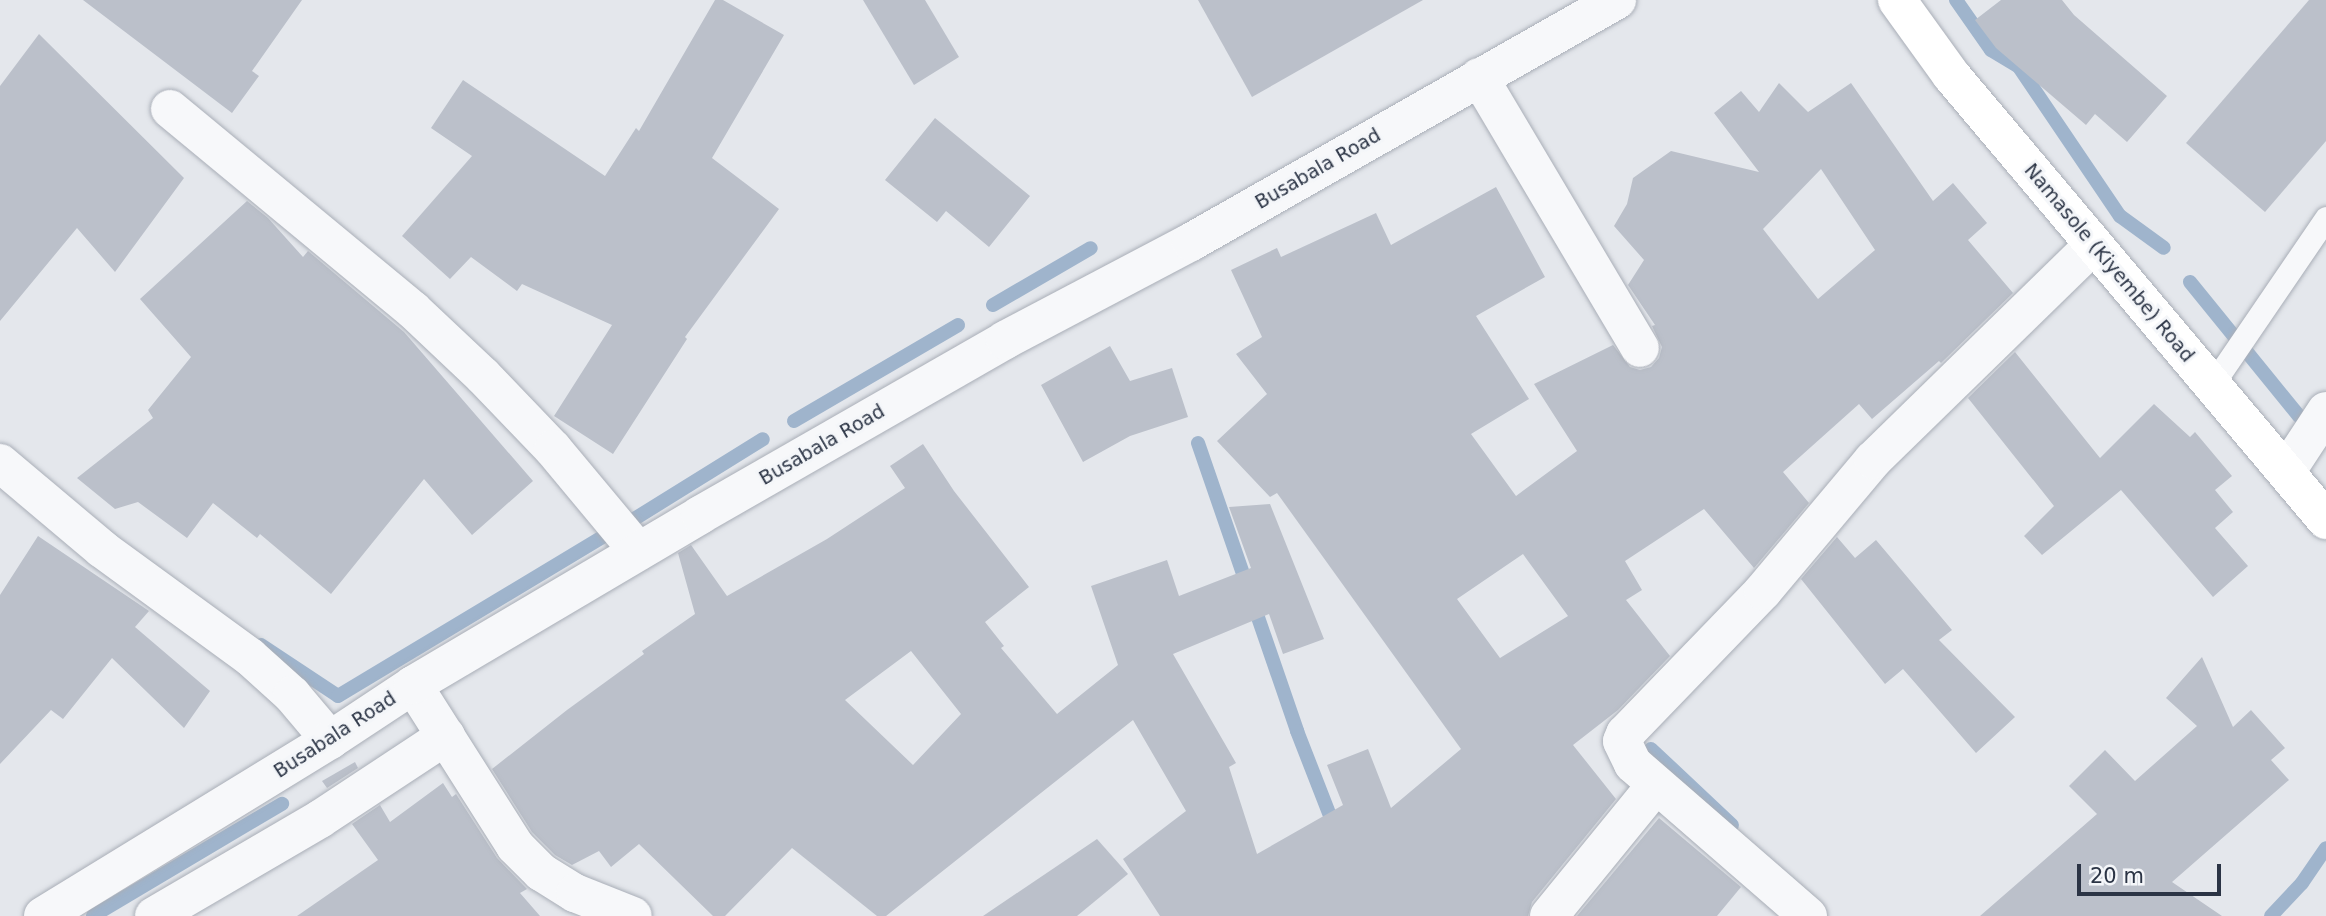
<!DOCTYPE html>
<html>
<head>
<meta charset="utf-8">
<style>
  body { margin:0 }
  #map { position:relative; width:2326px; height:916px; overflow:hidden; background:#e4e7ec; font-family:"DejaVu Sans",sans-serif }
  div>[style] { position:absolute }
  .stream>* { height:14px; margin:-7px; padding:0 7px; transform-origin:7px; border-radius:7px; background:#9fb4cc }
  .building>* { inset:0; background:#bbc0ca }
  .roads { filter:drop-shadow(0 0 2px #a9aeb7) drop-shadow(0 0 2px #a9aeb7) }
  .service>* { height:23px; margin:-11.5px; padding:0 11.5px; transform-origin:11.5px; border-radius:11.5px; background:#f7f8fa }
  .minor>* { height:38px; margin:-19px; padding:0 19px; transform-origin:19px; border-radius:19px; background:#f7f8fa }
  .tertiary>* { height:38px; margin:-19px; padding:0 19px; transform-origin:19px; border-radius:19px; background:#f7f8fa }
  .secondary>* { height:38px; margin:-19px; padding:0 19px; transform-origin:19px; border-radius:19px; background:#fff }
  span { translate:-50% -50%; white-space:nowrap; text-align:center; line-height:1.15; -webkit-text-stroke:6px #f4f6f9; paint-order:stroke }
  .street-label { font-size:19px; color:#2b3445 }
  .scale { position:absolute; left:2077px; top:864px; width:144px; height:32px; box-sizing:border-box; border:4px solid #2b3445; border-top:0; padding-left:9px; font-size:21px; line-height:24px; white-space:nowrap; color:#2b3445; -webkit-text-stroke:5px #f4f6f9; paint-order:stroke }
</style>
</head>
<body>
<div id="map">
  <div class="stream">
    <div style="left:1956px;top:0;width:61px;rotate:55deg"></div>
    <div style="left:1991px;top:50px;width:33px;rotate:31deg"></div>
    <div style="left:2019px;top:67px;width:180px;rotate:55.9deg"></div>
    <div style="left:2120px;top:216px;width:54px;rotate:36deg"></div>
    <div style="left:2190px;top:282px;width:173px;rotate:50.9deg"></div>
    <div style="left:993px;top:305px;width:113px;rotate:-30.2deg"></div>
    <div style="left:794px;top:421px;width:190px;rotate:-30.3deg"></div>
    <div style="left:1198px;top:443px;width:305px;rotate:71deg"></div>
    <div style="left:1297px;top:731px;width:107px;rotate:68.7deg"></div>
    <div style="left:631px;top:521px;width:155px;rotate:-31.8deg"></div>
    <div style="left:261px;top:645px;width:92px;rotate:33.5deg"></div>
    <div style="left:338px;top:696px;width:309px;rotate:-31deg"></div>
    <div style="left:1651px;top:749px;width:111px;rotate:43.2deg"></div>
    <div style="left:93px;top:916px;width:220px;rotate:-30.7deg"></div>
    <div style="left:2271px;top:916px;width:45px;rotate:-46.8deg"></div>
    <div style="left:2302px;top:883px;width:42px;rotate:-55.6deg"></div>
  </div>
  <div class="building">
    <div style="clip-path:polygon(83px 0,302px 0,252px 71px,259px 76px,232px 113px)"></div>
    <div style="clip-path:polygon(715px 0,723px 0,784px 35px,712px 158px,779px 209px,685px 337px,687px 339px,613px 454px,554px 416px,612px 325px,522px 284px,517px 291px,471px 257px,450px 279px,402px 236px,472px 156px,431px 128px,463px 80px,605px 176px,636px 128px,639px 131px)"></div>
    <div style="clip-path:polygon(863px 0,925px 0,959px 57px,914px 85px)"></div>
    <div style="clip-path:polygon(1198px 0,1423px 0,1252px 97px)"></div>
    <div style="clip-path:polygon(2001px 0,2062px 0,2074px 15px,2167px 96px,2127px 142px,2095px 114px,2086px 125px,1996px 48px,1975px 20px)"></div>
    <div style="clip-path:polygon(2309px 0,2326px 0,2326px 141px,2265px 212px,2186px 143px)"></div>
    <div style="clip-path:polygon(39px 34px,184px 178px,115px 272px,77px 228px,0 321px,0 86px)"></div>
    <div style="clip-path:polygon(evenodd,1779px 83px,1808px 112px,1851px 83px,1933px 201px,1953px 183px,1987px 223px,1968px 240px,2013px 293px,1941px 363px,1939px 361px,1872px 419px,1859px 404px,1783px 472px,1809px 503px,1754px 568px,1704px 509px,1625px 561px,1642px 590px,1626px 600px,1670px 656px,1618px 710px,1573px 745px,1616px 799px,1532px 902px,1528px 916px,1160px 916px,1123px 859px,1186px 811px,1133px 720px,886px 916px,877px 916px,792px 848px,725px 916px,713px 916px,639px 844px,611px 867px,599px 851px,572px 865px,555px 855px,532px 832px,492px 769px,567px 710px,644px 654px,642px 651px,695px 614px,678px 553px,691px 545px,727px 596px,827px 539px,905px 488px,890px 466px,923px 444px,954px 491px,1029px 587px,985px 622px,1004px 646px,1001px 648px,1057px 714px,1118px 665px,1091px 586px,1167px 560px,1179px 596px,1251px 568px,1229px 507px,1270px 504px,1324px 639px,1283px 654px,1269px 614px,1173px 654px,1236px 763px,1229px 767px,1257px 854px,1343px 805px,1327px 765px,1368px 749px,1391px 808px,1461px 749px,1277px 493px,1270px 497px,1217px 441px,1267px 394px,1236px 354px,1262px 337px,1231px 270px,1277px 248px,1281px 257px,1376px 213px,1391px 245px,1496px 187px,1545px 277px,1476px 316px,1529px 399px,1471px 434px,1516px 496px,1577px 451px,1534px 384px,1613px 345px,1630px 367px,1640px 370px,1651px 367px,1659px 358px,1662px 347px,1652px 326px,1655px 325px,1628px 285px,1644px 260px,1614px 226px,1627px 204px,1633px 178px,1671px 151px,1759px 172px,1714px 113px,1741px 91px,1759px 112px,1779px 83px,1821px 169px,1875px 250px,1818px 299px,1763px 229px,1821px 169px,1779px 83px,1523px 554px,1568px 616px,1500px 658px,1457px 599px,1523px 554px,1779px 83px,911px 651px,961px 714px,913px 765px,845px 700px,911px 651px)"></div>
    <div style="clip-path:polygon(935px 118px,1030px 196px,989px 247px,946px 211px,937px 222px,885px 180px)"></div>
    <div style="clip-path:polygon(247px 201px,268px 218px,303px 257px,308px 251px,404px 332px,533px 481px,472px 535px,424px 479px,331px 594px,260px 534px,257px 538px,213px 503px,187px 538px,138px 502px,115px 509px,77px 478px,153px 418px,148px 410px,191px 357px,140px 299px)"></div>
    <div style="clip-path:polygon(1110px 346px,1130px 381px,1172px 368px,1188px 417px,1130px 436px,1083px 462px,1041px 385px)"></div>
    <div style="clip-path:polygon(2015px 352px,2100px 458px,2154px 404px,2190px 437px,2195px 432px,2232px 476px,2215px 490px,2233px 512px,2215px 528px,2248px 566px,2213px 597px,2121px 490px,2042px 555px,2024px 536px,2054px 506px,1968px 398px)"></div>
    <div style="clip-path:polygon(38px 536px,149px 611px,135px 627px,210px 691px,184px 728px,112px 658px,63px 719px,51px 710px,0 764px,0 595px)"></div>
    <div style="clip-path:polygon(1837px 537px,1855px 558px,1876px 540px,1952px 630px,1939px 640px,2015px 717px,1976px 753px,1903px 669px,1885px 684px,1801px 579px)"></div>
    <div style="clip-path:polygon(2202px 657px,2233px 727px,2251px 710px,2285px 748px,2271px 760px,2289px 780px,2172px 882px,2222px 916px,1980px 916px,2097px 814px,2069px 786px,2105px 750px,2135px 781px,2197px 726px,2166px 698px)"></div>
    <div style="clip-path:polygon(355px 762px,358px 768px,327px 788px,322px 781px)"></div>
    <div style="clip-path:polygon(443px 783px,452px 797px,456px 794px,497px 858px,527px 889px,520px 893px,540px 916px,297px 916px,378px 860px,352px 824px,380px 805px,390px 822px)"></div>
    <div style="clip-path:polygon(1659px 818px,1741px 887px,1717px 916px,1577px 916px)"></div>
    <div style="clip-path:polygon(1097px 839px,1128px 874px,1077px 916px,983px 916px)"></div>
  </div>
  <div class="roads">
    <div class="service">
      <div style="left:2212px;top:385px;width:202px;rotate:-55.7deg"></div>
    </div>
    <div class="minor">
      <div style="left:1479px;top:77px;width:315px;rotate:59.3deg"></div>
      <div style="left:170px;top:109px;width:315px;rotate:39.6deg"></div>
      <div style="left:413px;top:310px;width:96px;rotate:43.3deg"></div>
      <div style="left:483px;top:376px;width:101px;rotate:46.2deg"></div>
      <div style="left:553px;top:449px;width:133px;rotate:50.2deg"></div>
      <div style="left:0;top:463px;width:133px;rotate:40.1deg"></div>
      <div style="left:102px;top:549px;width:183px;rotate:36.1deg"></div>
      <div style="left:250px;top:657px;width:57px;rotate:42.1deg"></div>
      <div style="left:292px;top:695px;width:59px;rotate:49.8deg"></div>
      <div style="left:2286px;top:472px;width:73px;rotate:-56.7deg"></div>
      <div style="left:413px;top:685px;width:191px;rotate:57.6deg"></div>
      <div style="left:515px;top:846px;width:37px;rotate:45deg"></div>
      <div style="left:541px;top:872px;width:40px;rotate:32deg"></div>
      <div style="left:575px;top:893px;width:62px;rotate:21.6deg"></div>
      <div style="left:154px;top:916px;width:192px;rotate:-30.3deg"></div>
      <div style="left:320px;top:819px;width:151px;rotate:-33.4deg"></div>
      <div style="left:1549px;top:916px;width:169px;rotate:-50.8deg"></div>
      <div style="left:1808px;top:916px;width:232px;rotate:-139deg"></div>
      <div style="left:1633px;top:764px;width:25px;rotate:-116deg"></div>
      <div style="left:1622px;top:741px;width:8px;rotate:-67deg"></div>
      <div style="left:1625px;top:734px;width:199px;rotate:-46deg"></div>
      <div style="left:1763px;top:591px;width:171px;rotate:-50deg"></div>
      <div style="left:1873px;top:460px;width:308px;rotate:-44.3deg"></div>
    </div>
    <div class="tertiary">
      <div style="left:43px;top:916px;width:337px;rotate:-31.5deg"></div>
      <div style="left:330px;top:740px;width:100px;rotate:-33.5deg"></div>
      <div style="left:413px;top:685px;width:334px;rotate:-30.6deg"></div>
      <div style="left:700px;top:515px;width:352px;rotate:-29.8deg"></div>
      <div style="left:1005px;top:340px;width:210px;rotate:-27.8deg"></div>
      <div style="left:1191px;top:242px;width:490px;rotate:-29.6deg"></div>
    </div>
    <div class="secondary">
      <div style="left:1897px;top:0;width:92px;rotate:54.2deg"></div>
      <div style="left:1951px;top:75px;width:582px;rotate:49.88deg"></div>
    </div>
  </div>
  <div class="street-label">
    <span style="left:1318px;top:169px;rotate:-30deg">Busabala Road</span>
    <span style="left:2109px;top:263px;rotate:50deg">Namasole (Kiyembe) Road</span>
    <span style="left:822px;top:445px;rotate:-30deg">Busabala Road</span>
    <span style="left:335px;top:735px;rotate:-33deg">Busabala Road</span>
  </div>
  <div class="scale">20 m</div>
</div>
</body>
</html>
